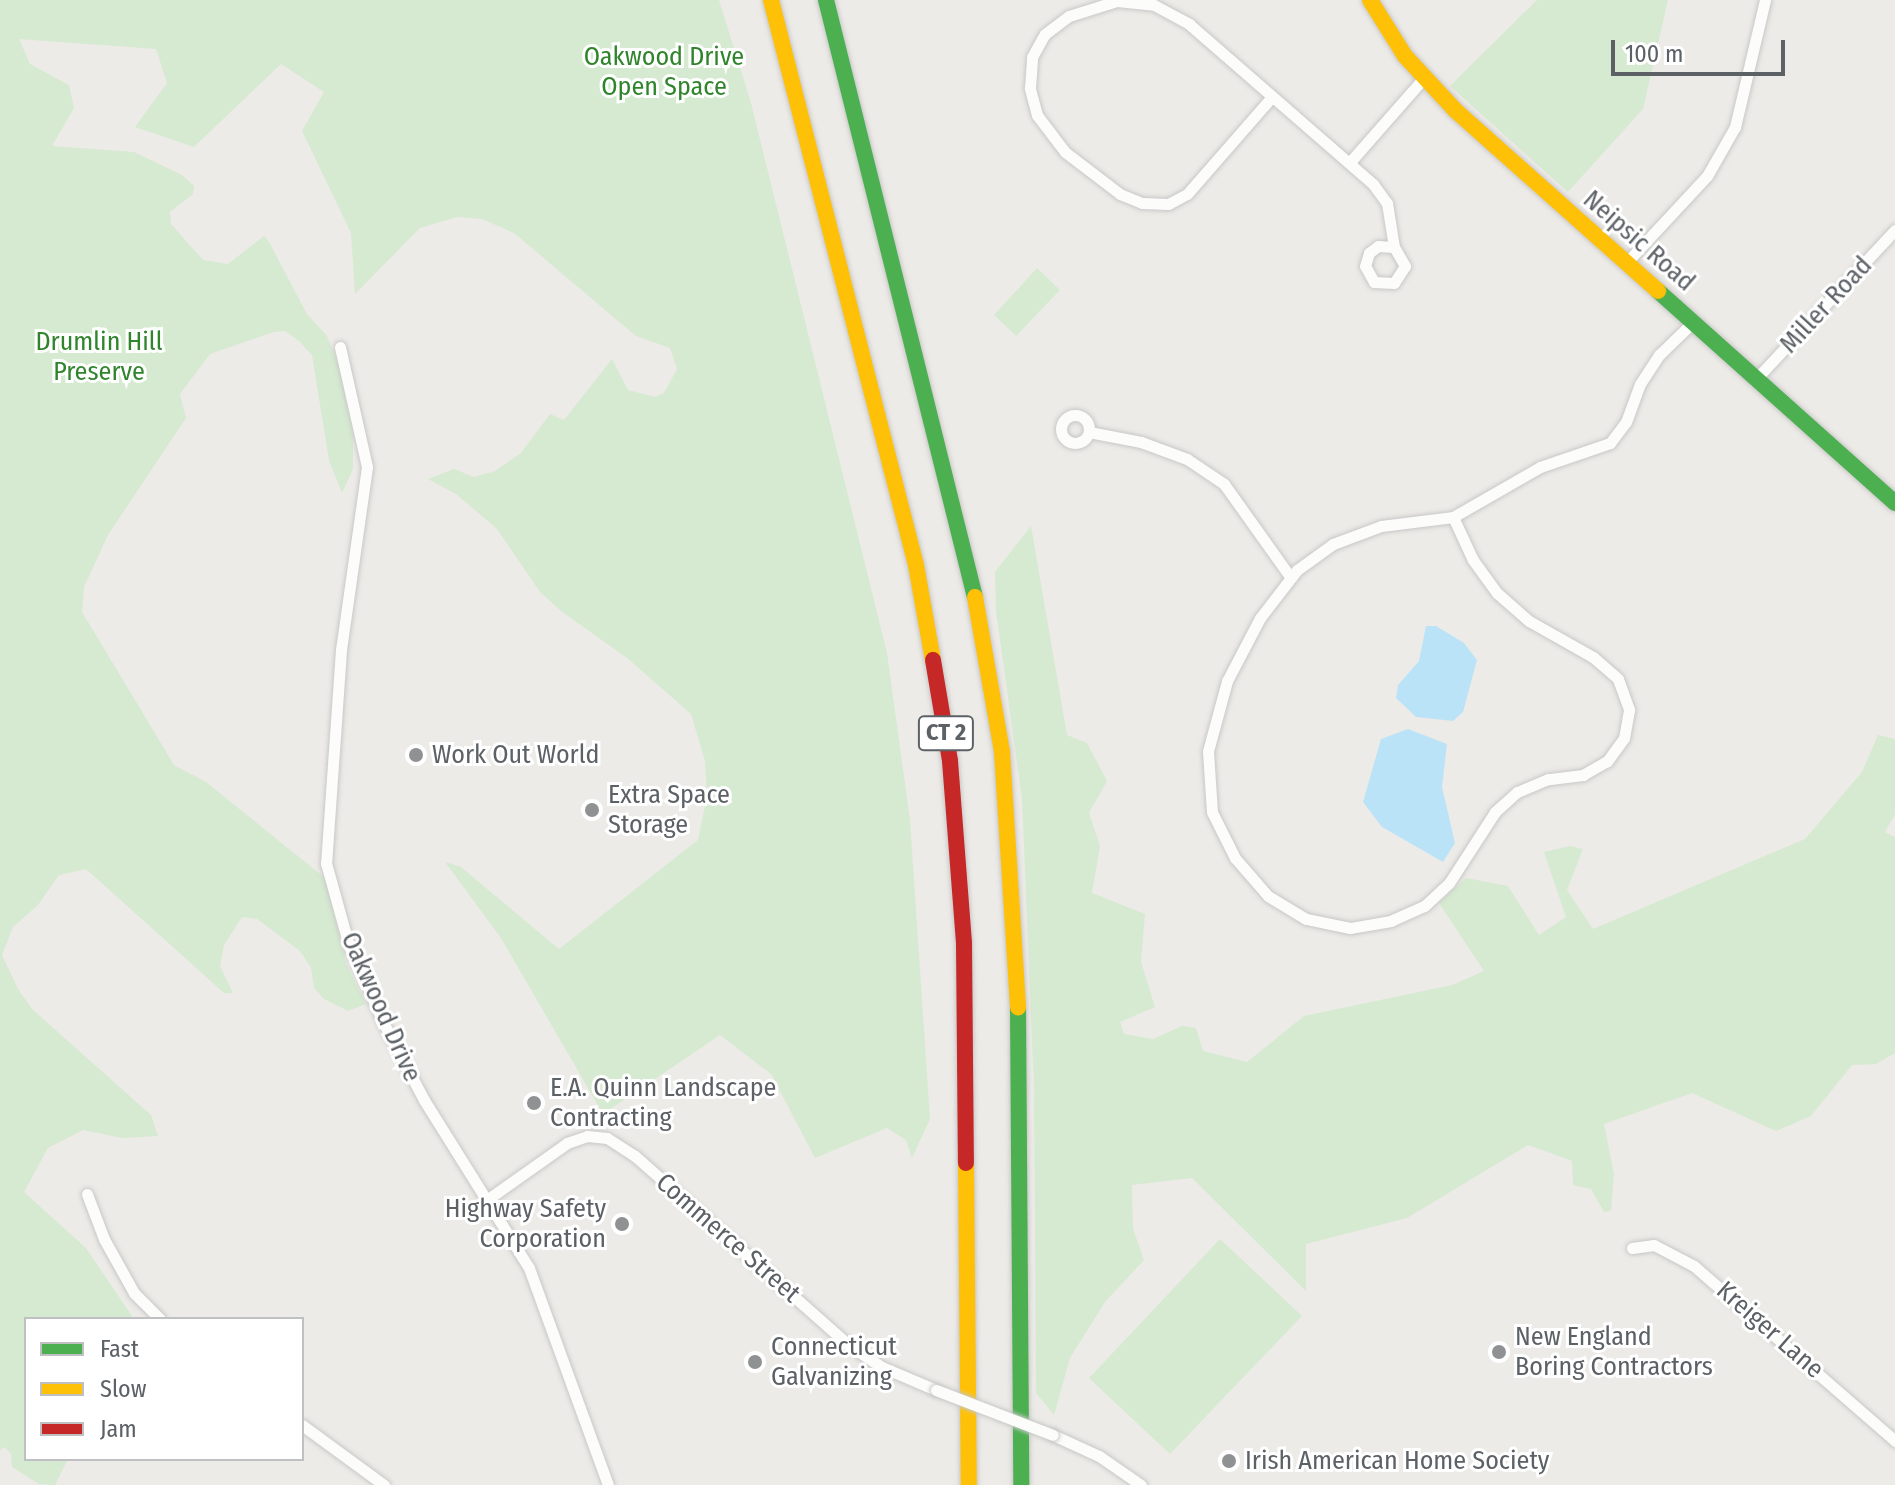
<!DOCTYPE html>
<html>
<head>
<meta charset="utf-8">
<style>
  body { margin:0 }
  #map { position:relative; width:1895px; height:1485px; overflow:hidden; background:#edebe7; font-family:"Fira Sans Condensed",sans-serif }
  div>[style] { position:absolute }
  .green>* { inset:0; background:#d5ead0 }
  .water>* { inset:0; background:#bbe3f8 }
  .roads { filter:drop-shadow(0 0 2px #c8c8c8) drop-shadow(0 0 2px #c8c8c8) }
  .street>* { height:11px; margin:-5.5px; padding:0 5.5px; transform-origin:5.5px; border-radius:5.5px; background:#fcfcfb }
  .street>.ring { margin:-5.5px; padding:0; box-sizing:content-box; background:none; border:11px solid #fcfcfb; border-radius:50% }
  .fast>* { height:16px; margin:-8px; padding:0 8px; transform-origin:8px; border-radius:8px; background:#4caf50 }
  .slow>* { height:16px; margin:-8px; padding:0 8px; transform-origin:8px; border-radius:8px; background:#ffc107 }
  .jam>* { height:16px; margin:-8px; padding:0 8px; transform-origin:8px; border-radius:8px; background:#c62828 }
  .bridges { filter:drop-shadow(0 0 2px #c8c8c8) drop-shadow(0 0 2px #c8c8c8) }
  .street-bridge>* { height:11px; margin:-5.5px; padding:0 5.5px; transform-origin:5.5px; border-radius:5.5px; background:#fcfcfb }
  .dots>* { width:22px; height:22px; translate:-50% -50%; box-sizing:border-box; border:4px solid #fff; border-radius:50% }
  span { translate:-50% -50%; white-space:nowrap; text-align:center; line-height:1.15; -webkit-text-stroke:6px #fff; paint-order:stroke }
  .shield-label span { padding:2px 6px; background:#fff; border:2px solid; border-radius:6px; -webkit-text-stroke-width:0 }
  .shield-label { font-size:24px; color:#5c6166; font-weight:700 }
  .park-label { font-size:26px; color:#30852c }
  .street-label { font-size:26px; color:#5c6166 }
  .poi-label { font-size:26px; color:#5c6166 }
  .left { translate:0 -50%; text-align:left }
  .right { translate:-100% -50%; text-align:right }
  .legend { position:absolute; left:24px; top:1317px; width:280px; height:144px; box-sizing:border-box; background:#fff; border:2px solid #bec0c2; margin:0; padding:10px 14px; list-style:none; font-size:24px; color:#5c6166 }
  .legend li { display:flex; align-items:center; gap:16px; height:40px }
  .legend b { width:40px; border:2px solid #bec0c2 }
  .scale { position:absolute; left:1611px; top:40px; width:174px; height:36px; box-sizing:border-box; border:4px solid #5c6166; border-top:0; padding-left:10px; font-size:24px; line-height:28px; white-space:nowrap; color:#5c6166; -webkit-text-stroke:6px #fff; paint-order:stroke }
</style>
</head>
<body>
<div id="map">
  <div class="green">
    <div style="clip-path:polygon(0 0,719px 0,751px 103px,887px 653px,910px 820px,930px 1119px,912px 1158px,906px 1140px,887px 1128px,815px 1158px,771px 1074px,720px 1035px,603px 1114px,501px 938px,445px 862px,461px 867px,559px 949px,698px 840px,707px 796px,705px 761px,691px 714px,627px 658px,561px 611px,540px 592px,497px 529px,456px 494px,428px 479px,454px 469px,474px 477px,495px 471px,521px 453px,550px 414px,564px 420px,612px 359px,628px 390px,655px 397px,664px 393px,677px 369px,670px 348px,636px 336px,514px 233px,482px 219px,457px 217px,420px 228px,355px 294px,351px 233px,302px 131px,324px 92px,281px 64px,194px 147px,135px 127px,167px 83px,156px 49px,19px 39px,30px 64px,69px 85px,74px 108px,52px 146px,134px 152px,182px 175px,194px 186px,193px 194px,170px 212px,171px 224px,203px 260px,228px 264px,264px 236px,269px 242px,307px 314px,327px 336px,339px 366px,353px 435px,353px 469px,342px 493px,329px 460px,312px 355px,299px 341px,285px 331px,273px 332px,210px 354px,180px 394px,186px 418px,108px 535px,84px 587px,82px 612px,174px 765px,206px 782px,325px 878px,346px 963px,366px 1004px,348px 1011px,324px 999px,314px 988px,311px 968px,300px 951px,257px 919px,242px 917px,224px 945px,220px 966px,233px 993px,224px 993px,86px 869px,59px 875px,38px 905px,13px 927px,2px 955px,18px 989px,32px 1009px,151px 1115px,158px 1136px,122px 1138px,83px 1130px,48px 1148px,24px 1192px,86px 1248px,134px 1319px,26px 1319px,26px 1459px,68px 1459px,55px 1485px,39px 1484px,12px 1467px,11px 1454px,5px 1447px,0 1450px)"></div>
    <div style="clip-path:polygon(1537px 0,1668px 0,1643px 109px,1568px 192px,1450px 86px)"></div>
    <div style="clip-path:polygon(1037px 268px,1060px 290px,1016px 336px,994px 315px)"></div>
    <div style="clip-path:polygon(1031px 526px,1067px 735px,1087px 743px,1107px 781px,1089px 813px,1100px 846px,1092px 893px,1145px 914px,1141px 962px,1155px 1007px,1120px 1022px,1124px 1034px,1153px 1039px,1182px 1026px,1196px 1028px,1203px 1051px,1247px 1062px,1304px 1016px,1452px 985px,1484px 971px,1439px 903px,1466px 878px,1508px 886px,1539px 935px,1566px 917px,1544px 852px,1570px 846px,1583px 849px,1567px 890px,1593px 929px,1805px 839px,1862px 772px,1878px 735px,1895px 739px,1895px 814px,1885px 832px,1895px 837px,1895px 1053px,1876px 1064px,1852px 1065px,1811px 1116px,1776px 1131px,1692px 1093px,1604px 1124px,1614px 1174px,1611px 1211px,1604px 1212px,1591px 1189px,1573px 1185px,1572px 1161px,1528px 1145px,1407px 1218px,1306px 1244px,1306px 1291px,1192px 1178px,1132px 1185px,1133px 1229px,1144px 1260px,1105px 1302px,1070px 1358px,1054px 1415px,1036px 1393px,1034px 1088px,1022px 799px,996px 611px,995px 572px)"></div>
    <div style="clip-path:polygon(1220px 1239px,1302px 1316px,1170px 1454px,1089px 1378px)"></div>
  </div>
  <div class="water">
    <div style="clip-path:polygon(1426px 626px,1436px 626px,1464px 643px,1477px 660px,1463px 712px,1453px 721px,1416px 717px,1396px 698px,1398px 685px,1419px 661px)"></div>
    <div style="clip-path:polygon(1408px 729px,1447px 744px,1442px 787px,1455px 843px,1443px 862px,1382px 827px,1363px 802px,1381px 739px)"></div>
  </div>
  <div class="roads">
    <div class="street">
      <div style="left:1270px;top:99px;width:126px;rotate:131.1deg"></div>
      <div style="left:1187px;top:194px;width:21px;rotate:152deg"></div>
      <div style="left:1168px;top:204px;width:26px;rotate:-178deg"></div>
      <div style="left:1142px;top:203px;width:24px;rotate:-158deg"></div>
      <div style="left:1120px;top:194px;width:69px;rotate:-142.6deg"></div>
      <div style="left:1065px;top:152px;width:46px;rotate:-127.1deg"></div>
      <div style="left:1037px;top:115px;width:28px;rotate:-105deg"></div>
      <div style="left:1030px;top:88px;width:31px;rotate:-86deg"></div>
      <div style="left:1032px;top:57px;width:26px;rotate:-61deg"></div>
      <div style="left:1045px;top:34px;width:30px;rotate:-37deg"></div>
      <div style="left:1069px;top:16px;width:50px;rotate:-17.4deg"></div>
      <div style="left:1117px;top:1px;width:37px;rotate:6deg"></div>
      <div style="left:1154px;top:5px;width:40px;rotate:28deg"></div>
      <div style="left:1189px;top:24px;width:244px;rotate:41deg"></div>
      <div style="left:1373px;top:184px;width:24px;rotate:54deg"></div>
      <div style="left:1387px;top:203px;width:45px;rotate:81deg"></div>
      <div style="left:1394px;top:247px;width:22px;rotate:60deg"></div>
      <div style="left:1405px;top:266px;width:20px;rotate:123deg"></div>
      <div style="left:1394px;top:283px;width:20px;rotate:-177deg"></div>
      <div style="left:1374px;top:282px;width:18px;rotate:-119deg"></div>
      <div style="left:1365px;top:266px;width:14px;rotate:-73deg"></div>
      <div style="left:1369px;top:253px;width:11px;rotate:-38deg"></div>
      <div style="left:1378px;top:246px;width:16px;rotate:4deg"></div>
      <div style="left:1350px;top:162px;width:111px;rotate:-48.7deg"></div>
      <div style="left:1627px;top:262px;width:117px;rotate:-47.1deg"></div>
      <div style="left:1707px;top:176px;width:56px;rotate:-60.3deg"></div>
      <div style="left:1735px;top:127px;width:130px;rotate:-76.7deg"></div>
      <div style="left:340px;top:347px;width:123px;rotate:77.3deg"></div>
      <div style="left:367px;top:467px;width:185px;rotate:98.1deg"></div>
      <div style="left:341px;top:650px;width:214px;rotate:94deg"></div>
      <div style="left:326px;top:863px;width:86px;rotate:74.5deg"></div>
      <div style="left:349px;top:946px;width:85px;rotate:65.8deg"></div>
      <div style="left:384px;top:1024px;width:86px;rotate:62.2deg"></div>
      <div style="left:424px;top:1100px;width:198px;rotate:58deg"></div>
      <div style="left:529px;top:1268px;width:231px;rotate:70deg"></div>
      <div style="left:1756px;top:379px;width:204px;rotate:-47deg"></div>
      <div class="ring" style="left:1061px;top:415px;width:17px;height:17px"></div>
      <div style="left:1089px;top:432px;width:53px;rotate:10.9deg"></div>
      <div style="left:1141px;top:442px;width:49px;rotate:20.3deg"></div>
      <div style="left:1187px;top:459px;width:45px;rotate:34deg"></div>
      <div style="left:1224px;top:484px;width:115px;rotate:54.5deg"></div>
      <div style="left:1453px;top:517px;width:47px;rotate:65.1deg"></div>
      <div style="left:1473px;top:560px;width:41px;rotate:54deg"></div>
      <div style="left:1497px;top:593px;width:43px;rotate:41.2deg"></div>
      <div style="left:1529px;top:621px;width:73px;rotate:29.4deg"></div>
      <div style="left:1593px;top:657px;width:33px;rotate:41deg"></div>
      <div style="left:1618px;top:679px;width:33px;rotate:70deg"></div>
      <div style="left:1629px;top:710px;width:28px;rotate:100deg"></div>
      <div style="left:1624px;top:738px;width:29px;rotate:126deg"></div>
      <div style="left:1607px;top:761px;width:28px;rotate:150deg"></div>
      <div style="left:1583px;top:775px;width:35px;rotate:173deg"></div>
      <div style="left:1548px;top:779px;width:34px;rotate:157deg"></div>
      <div style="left:1517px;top:792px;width:30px;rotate:138deg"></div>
      <div style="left:1495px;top:812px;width:85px;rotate:122.9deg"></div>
      <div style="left:1449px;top:883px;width:34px;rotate:137deg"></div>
      <div style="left:1424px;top:906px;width:36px;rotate:156deg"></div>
      <div style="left:1391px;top:921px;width:42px;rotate:170.3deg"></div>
      <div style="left:1350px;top:928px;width:45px;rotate:-168.4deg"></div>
      <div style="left:1306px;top:919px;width:44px;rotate:-148.8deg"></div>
      <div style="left:1268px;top:896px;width:50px;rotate:-131deg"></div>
      <div style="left:1235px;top:858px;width:51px;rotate:-116.6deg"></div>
      <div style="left:1212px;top:812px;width:61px;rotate:-93.8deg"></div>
      <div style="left:1208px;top:751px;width:73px;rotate:-74.8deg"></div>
      <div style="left:1227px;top:681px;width:71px;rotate:-62.4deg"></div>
      <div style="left:1260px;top:618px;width:61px;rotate:-52.4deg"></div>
      <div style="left:1297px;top:570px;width:44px;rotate:-35.8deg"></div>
      <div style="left:1333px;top:544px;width:51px;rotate:-20.6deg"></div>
      <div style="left:1381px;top:526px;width:73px;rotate:-7.1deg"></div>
      <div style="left:1453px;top:517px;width:100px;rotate:-29.9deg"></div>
      <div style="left:1540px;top:467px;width:74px;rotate:-18.9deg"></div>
      <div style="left:1610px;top:443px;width:26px;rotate:-53deg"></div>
      <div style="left:1626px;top:422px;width:40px;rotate:-69.8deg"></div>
      <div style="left:1640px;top:384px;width:35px;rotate:-57deg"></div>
      <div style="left:1659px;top:355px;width:49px;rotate:-44.2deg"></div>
      <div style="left:87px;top:1194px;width:48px;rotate:69.3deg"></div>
      <div style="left:104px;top:1239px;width:62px;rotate:60.9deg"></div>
      <div style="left:134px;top:1293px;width:37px;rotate:45deg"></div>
      <div style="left:488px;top:1199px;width:97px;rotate:-35.3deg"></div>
      <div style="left:567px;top:1143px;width:21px;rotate:-19deg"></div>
      <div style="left:587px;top:1136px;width:20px;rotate:6deg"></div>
      <div style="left:607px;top:1138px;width:33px;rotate:33deg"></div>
      <div style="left:635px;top:1156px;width:286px;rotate:41.5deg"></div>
      <div style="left:849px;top:1345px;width:40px;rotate:34deg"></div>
      <div style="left:882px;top:1367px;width:59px;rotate:23.1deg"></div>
      <div style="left:1632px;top:1248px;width:22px;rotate:-8deg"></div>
      <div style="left:1654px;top:1245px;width:45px;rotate:27.7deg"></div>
      <div style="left:1694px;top:1266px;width:267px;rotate:41deg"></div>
      <div style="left:302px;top:1425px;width:102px;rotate:36.2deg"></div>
      <div style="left:1053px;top:1435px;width:51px;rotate:24.5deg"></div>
      <div style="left:1099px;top:1456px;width:51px;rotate:34.6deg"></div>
    </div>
    <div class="fast">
      <div style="left:826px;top:0;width:615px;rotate:75.99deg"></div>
      <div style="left:1658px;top:291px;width:318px;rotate:41.8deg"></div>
      <div style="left:1018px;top:1008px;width:477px;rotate:89.6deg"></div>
    </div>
    <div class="slow">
      <div style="left:771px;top:0;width:583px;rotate:75.61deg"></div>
      <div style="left:916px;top:565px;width:97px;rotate:79.9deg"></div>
      <div style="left:1370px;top:0;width:66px;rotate:58deg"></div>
      <div style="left:1405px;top:56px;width:74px;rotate:47.2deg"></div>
      <div style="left:1455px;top:110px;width:272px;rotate:41.7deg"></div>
      <div style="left:975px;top:597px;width:157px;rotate:80.1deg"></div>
      <div style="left:1002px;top:752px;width:256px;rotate:86.4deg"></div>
      <div style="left:966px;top:1163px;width:322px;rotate:89.5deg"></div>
    </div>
    <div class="jam">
      <div style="left:933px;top:660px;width:102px;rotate:80.4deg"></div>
      <div style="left:950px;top:761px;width:183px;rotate:85.6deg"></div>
      <div style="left:964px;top:943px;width:220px;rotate:89.5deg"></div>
    </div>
  </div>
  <div class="bridges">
    <div class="street-bridge">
      <div style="left:936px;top:1390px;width:125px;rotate:21deg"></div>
    </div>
  </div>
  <div class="dots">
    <div style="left:416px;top:755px;background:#8f9193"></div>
    <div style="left:592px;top:810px;background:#8f9193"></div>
    <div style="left:534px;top:1103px;background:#8f9193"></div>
    <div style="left:622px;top:1224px;background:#8f9193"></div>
    <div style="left:1499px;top:1352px;background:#8f9193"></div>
    <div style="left:755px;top:1362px;background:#8f9193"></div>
    <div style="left:1229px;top:1461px;background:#8f9193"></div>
  </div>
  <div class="shield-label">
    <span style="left:946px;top:733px">CT 2</span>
  </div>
  <div class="park-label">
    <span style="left:664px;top:72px">Oakwood Drive<br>Open Space</span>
    <span style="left:99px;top:357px">Drumlin Hill<br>Preserve</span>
  </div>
  <div class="street-label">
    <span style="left:1639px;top:241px;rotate:41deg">Neipsic Road</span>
    <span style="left:1826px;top:305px;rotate:-47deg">Miller Road</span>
    <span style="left:381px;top:1007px;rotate:66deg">Oakwood Drive</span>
    <span style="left:728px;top:1238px;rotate:41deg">Commerce Street</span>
    <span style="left:1770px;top:1330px;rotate:41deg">Kreiger Lane</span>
  </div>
  <div class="poi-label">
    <span class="left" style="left:432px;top:755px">Work Out World</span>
    <span class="left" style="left:608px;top:810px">Extra Space<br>Storage</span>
    <span class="left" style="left:550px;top:1103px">E.A. Quinn Landscape<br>Contracting</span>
    <span class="right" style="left:606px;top:1224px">Highway Safety<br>Corporation</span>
    <span class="left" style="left:1515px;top:1352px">New England<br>Boring Contractors</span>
    <span class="left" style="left:771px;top:1362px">Connecticut<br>Galvanizing</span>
    <span class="left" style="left:1245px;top:1461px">Irish American Home Society</span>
  </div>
  <ul class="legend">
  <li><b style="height:10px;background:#4caf50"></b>Fast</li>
  <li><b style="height:10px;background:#ffc107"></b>Slow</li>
  <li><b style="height:10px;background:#c62828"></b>Jam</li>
  </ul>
  <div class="scale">100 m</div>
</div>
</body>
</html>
